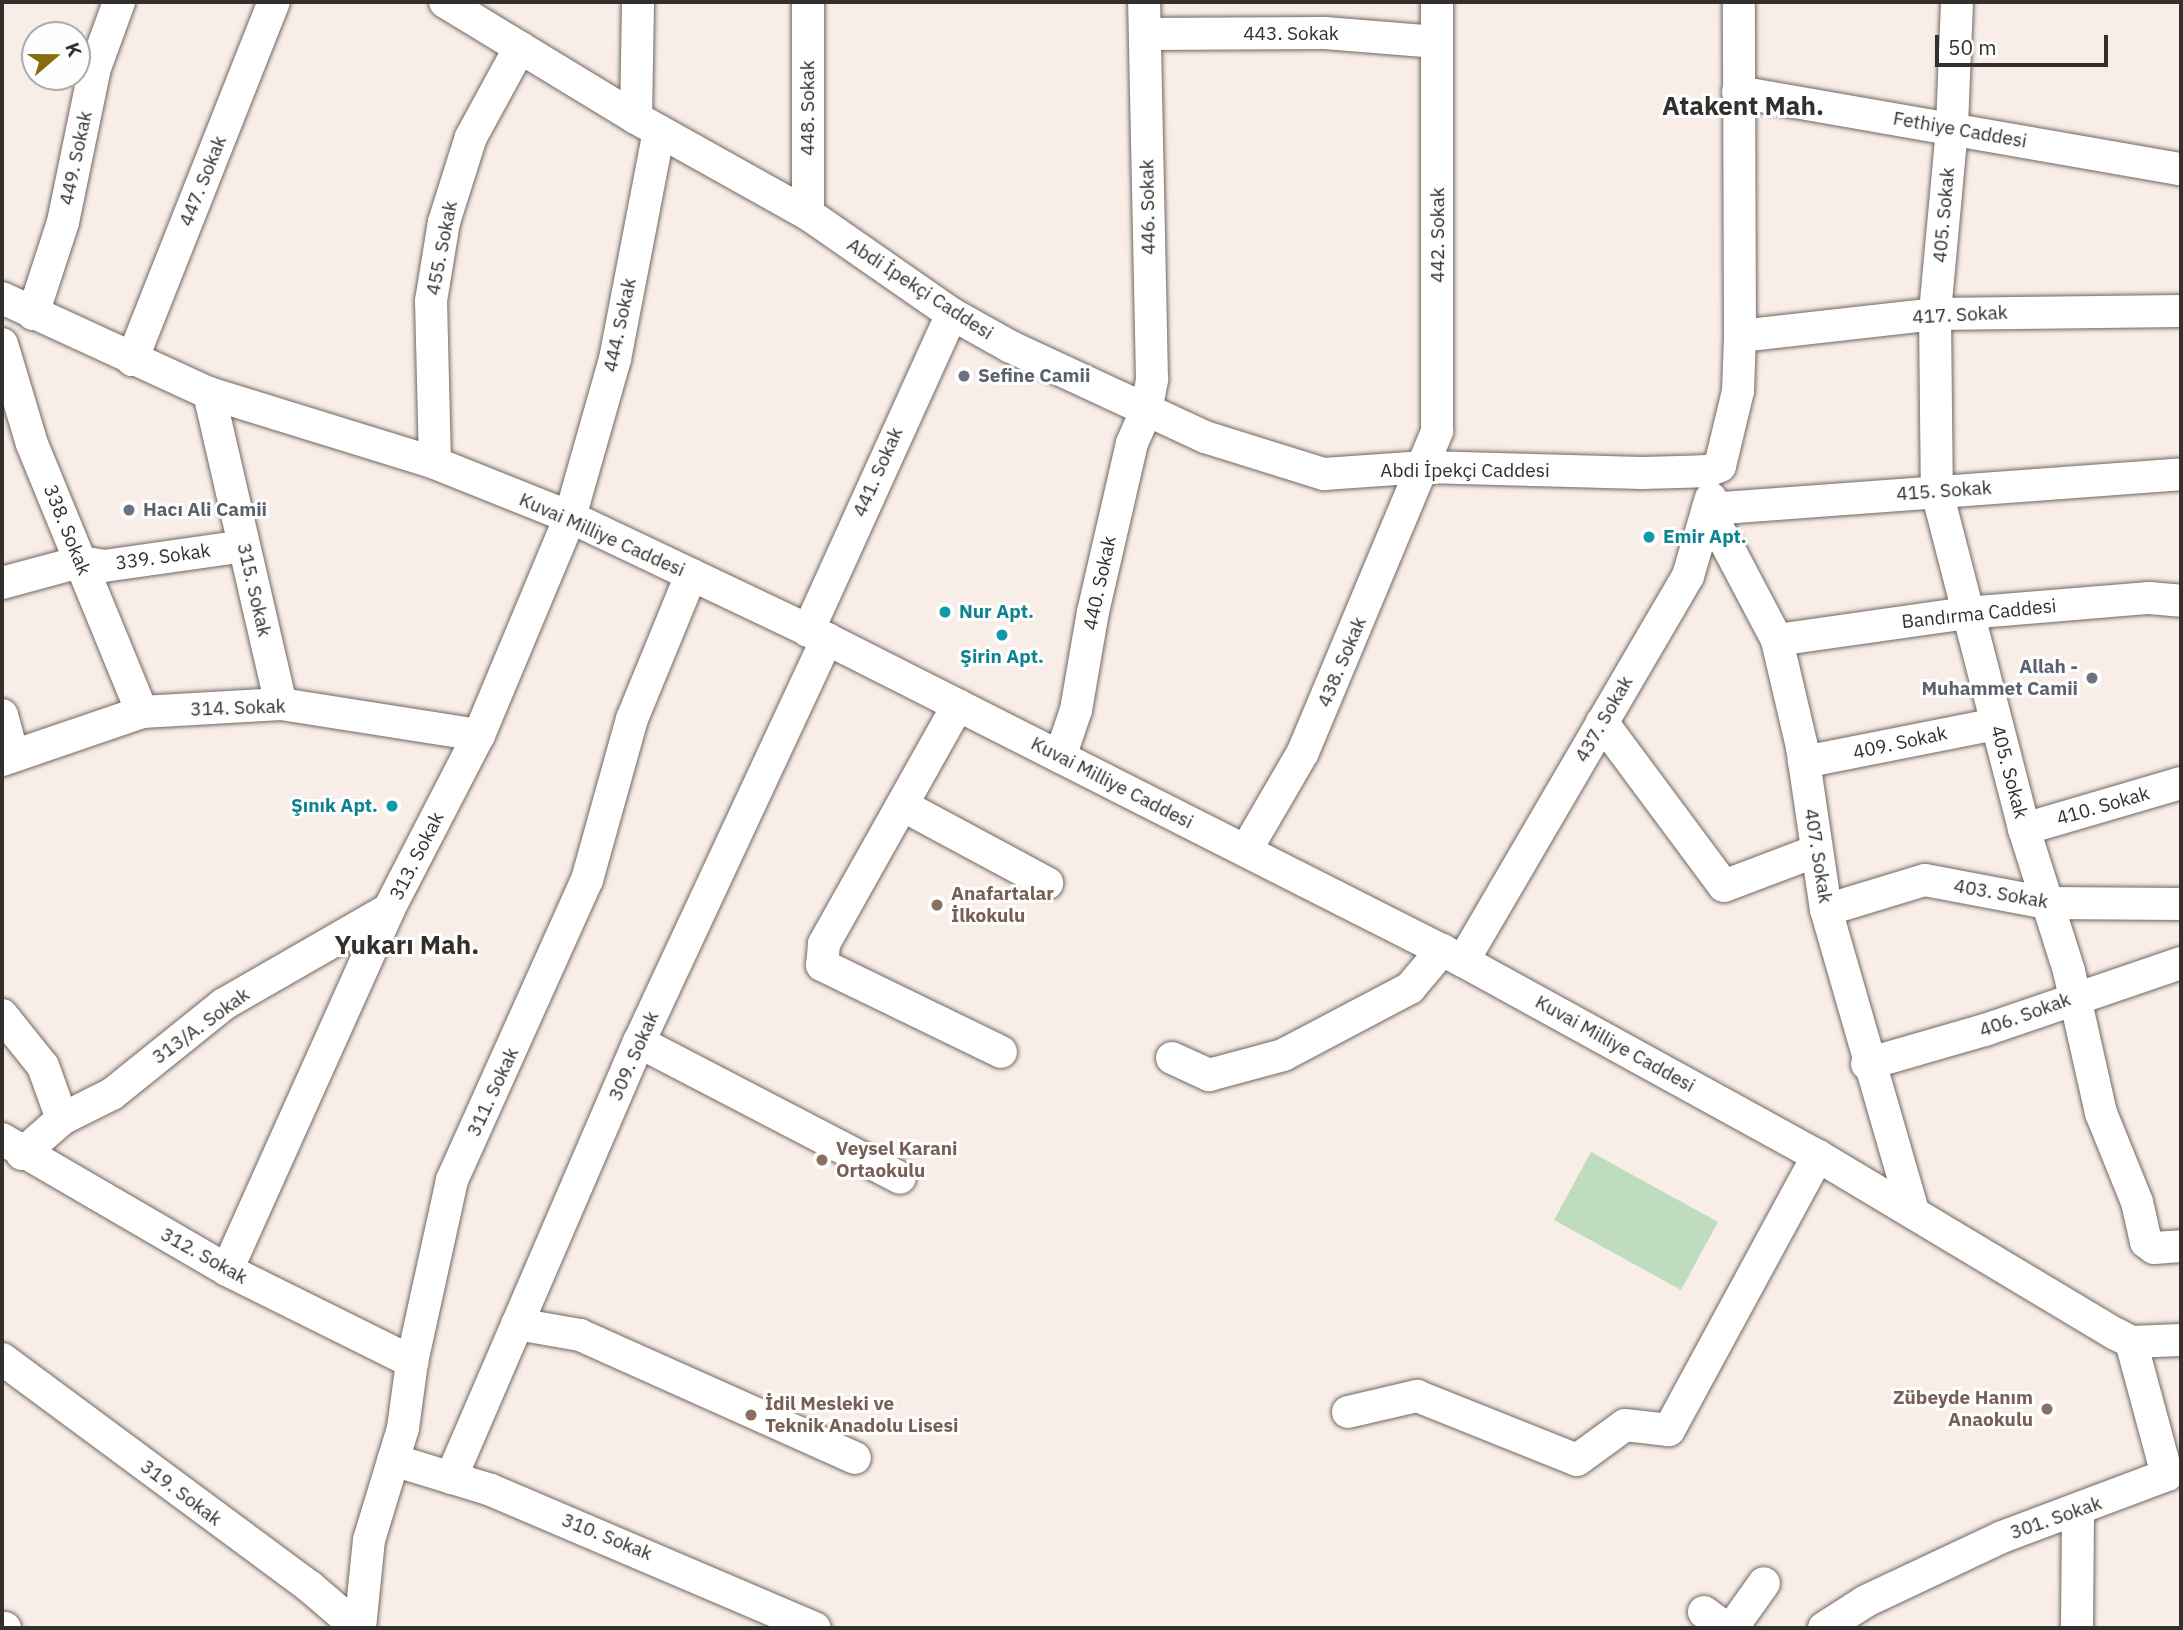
<!DOCTYPE html>
<html>
<head>
<meta charset="utf-8">
<style>
  body { margin:0 }
  #map { position:relative; width:2183px; height:1630px; overflow:hidden; background:#f9eee7; font-family:"IBM Plex Sans",sans-serif }
  div>[style] { position:absolute }
  .green>* { inset:0; background:#c0dcbf }
  .roads { filter:drop-shadow(0 0 2px #716761) drop-shadow(0 0 2px #716761) }
  .minor>* { height:32px; margin:-16px; padding:0 16px; transform-origin:16px; border-radius:16px; background:#fff }
  .dots>* { width:19px; height:19px; translate:-50% -50%; box-sizing:border-box; border:4px solid #fdfefd; border-radius:50% }
  span { translate:-50% -50%; white-space:nowrap; text-align:center; line-height:1.15; -webkit-text-stroke:6px #fdfefd; paint-order:stroke }
  .street-label { font-size:19px; color:#332f2c }
  .worship-label { font-size:19px; color:#5b616d; font-weight:700 }
  .left { translate:0 -50%; text-align:left }
  .right { translate:-100% -50%; text-align:right }
  .culture-label { font-size:19px; color:#0d838f; font-weight:700 }
  .education-label { font-size:19px; color:#785e54; font-weight:700 }
  .district-label { font-size:26px; color:#332f2c; font-weight:700 }
  .frame { position:absolute; inset:0; border:4px solid #332f2c; pointer-events:none }
  .north { position:absolute; left:21px; top:21px; width:70px; height:70px; box-sizing:border-box; background:#fdfefd; border:2px solid #acaba9; border-radius:50%; rotate:70deg; font-size:19px; font-weight:700; line-height:28px; text-align:center; color:#332f2c }
  .north::after { content:''; display:block; margin:auto; width:24px; height:32px; background:#896b09; clip-path:polygon(50% 0,100% 100%,50% 72%,0 100%) }
  .scale { position:absolute; left:1935px; top:35px; width:173px; height:32px; box-sizing:border-box; border:4px solid #332f2c; border-top:0; padding-left:9px; font-size:21px; line-height:24px; white-space:nowrap; color:#332f2c; -webkit-text-stroke:5px #fdfefd; paint-order:stroke }
</style>
</head>
<body>
<div id="map">
  <div class="green">
    <div style="clip-path:polygon(1591px 1152px,1718px 1222px,1681px 1290px,1554px 1220px)"></div>
  </div>
  <div class="roads">
    <div class="minor">
      <div style="left:445px;top:2px;width:223px;rotate:31.3deg"></div>
      <div style="left:636px;top:118px;width:197px;rotate:29.2deg"></div>
      <div style="left:808px;top:214px;width:175px;rotate:34.8deg"></div>
      <div style="left:952px;top:314px;width:68px;rotate:29.2deg"></div>
      <div style="left:1011px;top:347px;width:214px;rotate:24.9deg"></div>
      <div style="left:1205px;top:437px;width:125px;rotate:17.3deg"></div>
      <div style="left:1324px;top:474px;width:101px;rotate:-4deg"></div>
      <div style="left:1425px;top:467px;width:217px;rotate:1.6deg"></div>
      <div style="left:1642px;top:473px;width:66px;rotate:-1.7deg"></div>
      <div style="left:1708px;top:471px;width:13px;rotate:-23deg"></div>
      <div style="left:1720px;top:466px;width:77px;rotate:-76.5deg"></div>
      <div style="left:1738px;top:391px;width:55px;rotate:-87.9deg"></div>
      <div style="left:1740px;top:336px;width:334px;rotate:-90.2deg"></div>
      <div style="left:1957px;top:2px;width:127px;rotate:92.3deg"></div>
      <div style="left:1952px;top:129px;width:186px;rotate:95.3deg"></div>
      <div style="left:1935px;top:314px;width:178px;rotate:89.4deg"></div>
      <div style="left:1937px;top:492px;width:348px;rotate:75.5deg"></div>
      <div style="left:2024px;top:829px;width:149px;rotate:72.4deg"></div>
      <div style="left:2069px;top:971px;width:146px;rotate:77.3deg"></div>
      <div style="left:2101px;top:1113px;width:96px;rotate:68deg"></div>
      <div style="left:2137px;top:1202px;width:41px;rotate:77.3deg"></div>
      <div style="left:2146px;top:1242px;width:10px;rotate:37deg"></div>
      <div style="left:2154px;top:1248px;width:27px;rotate:-4deg"></div>
      <div style="left:1145px;top:34px;width:180px;rotate:-0.3deg"></div>
      <div style="left:1325px;top:33px;width:112px;rotate:4.6deg"></div>
      <div style="left:1738px;top:92px;width:450px;rotate:9.9deg"></div>
      <div style="left:636px;top:118px;width:116px;rotate:-89deg"></div>
      <div style="left:808px;top:214px;width:212px;rotate:-90deg"></div>
      <div style="left:2px;top:298px;width:228px;rotate:24.7deg"></div>
      <div style="left:209px;top:393px;width:237px;rotate:17.2deg"></div>
      <div style="left:435px;top:463px;width:145px;rotate:21.8deg"></div>
      <div style="left:570px;top:517px;width:284px;rotate:25.4deg"></div>
      <div style="left:827px;top:639px;width:713px;rotate:26.85deg"></div>
      <div style="left:1463px;top:961px;width:405px;rotate:28.8deg"></div>
      <div style="left:1818px;top:1156px;width:347px;rotate:30.9deg"></div>
      <div style="left:2116px;top:1334px;width:17px;rotate:28deg"></div>
      <div style="left:2131px;top:1342px;width:50px;rotate:-2.3deg"></div>
      <div style="left:33px;top:314px;width:97px;rotate:-71.9deg"></div>
      <div style="left:63px;top:222px;width:157px;rotate:-78.3deg"></div>
      <div style="left:95px;top:68px;width:70px;rotate:-70deg"></div>
      <div style="left:1740px;top:336px;width:196px;rotate:-6.4deg"></div>
      <div style="left:1935px;top:314px;width:246px;rotate:-0.7deg"></div>
      <div style="left:2px;top:344px;width:104px;rotate:73.3deg"></div>
      <div style="left:32px;top:444px;width:290px;rotate:67.7deg"></div>
      <div style="left:132px;top:360px;width:385px;rotate:-68.4deg"></div>
      <div style="left:209px;top:393px;width:319px;rotate:77deg"></div>
      <div style="left:435px;top:463px;width:162px;rotate:-91.4deg"></div>
      <div style="left:431px;top:301px;width:80px;rotate:-80.7deg"></div>
      <div style="left:444px;top:222px;width:89px;rotate:-72.4deg"></div>
      <div style="left:471px;top:137px;width:102px;rotate:-61.4deg"></div>
      <div style="left:2px;top:583px;width:81px;rotate:-15.1deg"></div>
      <div style="left:80px;top:562px;width:24px;rotate:9deg"></div>
      <div style="left:104px;top:566px;width:141px;rotate:-8.1deg"></div>
      <div style="left:808px;top:631px;width:348px;rotate:-65.6deg"></div>
      <div style="left:1777px;top:640px;width:191px;rotate:-8.1deg"></div>
      <div style="left:1966px;top:613px;width:184px;rotate:-4.7deg"></div>
      <div style="left:2149px;top:598px;width:32px;rotate:5deg"></div>
      <div style="left:958px;top:705px;width:274px;rotate:119.3deg"></div>
      <div style="left:824px;top:944px;width:21px;rotate:95deg"></div>
      <div style="left:822px;top:965px;width:199px;rotate:25.9deg"></div>
      <div style="left:2px;top:715px;width:42px;rotate:75deg"></div>
      <div style="left:1602px;top:722px;width:204px;rotate:53.4deg"></div>
      <div style="left:1724px;top:886px;width:98px;rotate:-20.8deg"></div>
      <div style="left:1060px;top:757px;width:50px;rotate:-71.2deg"></div>
      <div style="left:1076px;top:710px;width:99px;rotate:-80.2deg"></div>
      <div style="left:1093px;top:612px;width:173px;rotate:-77deg"></div>
      <div style="left:1132px;top:443px;width:35px;rotate:-66deg"></div>
      <div style="left:1146px;top:411px;width:33px;rotate:-79deg"></div>
      <div style="left:1152px;top:379px;width:377px;rotate:-91.2deg"></div>
      <div style="left:2px;top:760px;width:148px;rotate:-18.9deg"></div>
      <div style="left:142px;top:712px;width:139px;rotate:-3.3deg"></div>
      <div style="left:281px;top:704px;width:200px;rotate:8.9deg"></div>
      <div style="left:1804px;top:762px;width:196px;rotate:-11.2deg"></div>
      <div style="left:902px;top:805px;width:165px;rotate:28.3deg"></div>
      <div style="left:2024px;top:829px;width:164px;rotate:-16.3deg"></div>
      <div style="left:1246px;top:850px;width:113px;rotate:-59.8deg"></div>
      <div style="left:1303px;top:752px;width:348px;rotate:-67.3deg"></div>
      <div style="left:1437px;top:431px;width:429px;rotate:-90deg"></div>
      <div style="left:1826px;top:910px;width:103px;rotate:-16.9deg"></div>
      <div style="left:1925px;top:880px;width:124px;rotate:10.7deg"></div>
      <div style="left:2047px;top:903px;width:134px;rotate:0.4deg"></div>
      <div style="left:1463px;top:961px;width:446px;rotate:-59.7deg"></div>
      <div style="left:1688px;top:576px;width:81px;rotate:-73.6deg"></div>
      <div style="left:2px;top:1015px;width:65px;rotate:51.2deg"></div>
      <div style="left:43px;top:1066px;width:56px;rotate:70.3deg"></div>
      <div style="left:639px;top:1042px;width:294px;rotate:27.5deg"></div>
      <div style="left:1172px;top:1058px;width:41px;rotate:24.7deg"></div>
      <div style="left:1209px;top:1075px;width:77px;rotate:-15.1deg"></div>
      <div style="left:1283px;top:1055px;width:144px;rotate:-27.8deg"></div>
      <div style="left:1410px;top:988px;width:50px;rotate:-49.9deg"></div>
      <div style="left:1867px;top:1064px;width:123px;rotate:-16.1deg"></div>
      <div style="left:1985px;top:1030px;width:207px;rotate:-18.9deg"></div>
      <div style="left:2px;top:1139px;width:260px;rotate:30.2deg"></div>
      <div style="left:227px;top:1270px;width:207px;rotate:26.4deg"></div>
      <div style="left:22px;top:1154px;width:53px;rotate:-41.2deg"></div>
      <div style="left:62px;top:1119px;width:56px;rotate:-26.6deg"></div>
      <div style="left:112px;top:1094px;width:144px;rotate:-38.8deg"></div>
      <div style="left:224px;top:1004px;width:190px;rotate:-29.9deg"></div>
      <div style="left:1913px;top:1211px;width:313px;rotate:-106.1deg"></div>
      <div style="left:1826px;top:910px;width:165px;rotate:-98.4deg"></div>
      <div style="left:1802px;top:747px;width:110px;rotate:-103.2deg"></div>
      <div style="left:1777px;top:640px;width:148px;rotate:-117.8deg"></div>
      <div style="left:1708px;top:509px;width:474px;rotate:-4.2deg"></div>
      <div style="left:227px;top:1270px;width:396px;rotate:-65.8deg"></div>
      <div style="left:389px;top:909px;width:196px;rotate:-62.7deg"></div>
      <div style="left:479px;top:735px;width:236px;rotate:-67.3deg"></div>
      <div style="left:570px;top:517px;width:164px;rotate:-74.1deg"></div>
      <div style="left:615px;top:359px;width:232px;rotate:-79.1deg"></div>
      <div style="left:517px;top:1324px;width:64px;rotate:9.9deg"></div>
      <div style="left:580px;top:1335px;width:301px;rotate:24.1deg"></div>
      <div style="left:2px;top:1359px;width:382px;rotate:36.5deg"></div>
      <div style="left:309px;top:1586px;width:65px;rotate:40.6deg"></div>
      <div style="left:1348px;top:1412px;width:71px;rotate:-13.1deg"></div>
      <div style="left:1417px;top:1396px;width:172px;rotate:21.8deg"></div>
      <div style="left:1577px;top:1460px;width:59px;rotate:-36.1deg"></div>
      <div style="left:1625px;top:1425px;width:44px;rotate:6.5deg"></div>
      <div style="left:1669px;top:1430px;width:312px;rotate:-61.5deg"></div>
      <div style="left:393px;top:1460px;width:102px;rotate:17deg"></div>
      <div style="left:491px;top:1490px;width:352px;rotate:23.1deg"></div>
      <div style="left:451px;top:1478px;width:475px;rotate:-66.7deg"></div>
      <div style="left:639px;top:1042px;width:445px;rotate:-65deg"></div>
      <div style="left:1704px;top:1612px;width:26px;rotate:37deg"></div>
      <div style="left:2px;top:1628px;width:3px"></div>
      <div style="left:360px;top:1628px;width:88px;rotate:-84.2deg"></div>
      <div style="left:369px;top:1540px;width:117px;rotate:-73.1deg"></div>
      <div style="left:403px;top:1428px;width:67px;rotate:-82.2deg"></div>
      <div style="left:412px;top:1362px;width:186px;rotate:-77.6deg"></div>
      <div style="left:452px;top:1180px;width:329px;rotate:-65.8deg"></div>
      <div style="left:587px;top:880px;width:167px;rotate:-74.4deg"></div>
      <div style="left:632px;top:719px;width:156px;rotate:-67.7deg"></div>
      <div style="left:1732px;top:1628px;width:55px;rotate:-54.6deg"></div>
      <div style="left:1824px;top:1628px;width:50px;rotate:-32.7deg"></div>
      <div style="left:1866px;top:1601px;width:150px;rotate:-25.2deg"></div>
      <div style="left:2002px;top:1537px;width:176px;rotate:-20.6deg"></div>
      <div style="left:2167px;top:1475px;width:138px;rotate:-105.1deg"></div>
      <div style="left:2077px;top:1628px;width:117px;rotate:-89.5deg"></div>
    </div>
  </div>
  <div class="dots">
    <div style="left:964px;top:376px;background:#6b7280"></div>
    <div style="left:129px;top:510px;background:#6b7280"></div>
    <div style="left:1649px;top:537px;background:#0f9aa8"></div>
    <div style="left:945px;top:612px;background:#0f9aa8"></div>
    <div style="left:1002px;top:635px;background:#0f9aa8"></div>
    <div style="left:2092px;top:678px;background:#6b7280"></div>
    <div style="left:392px;top:806px;background:#0f9aa8"></div>
    <div style="left:937px;top:905px;background:#8d6e63"></div>
    <div style="left:822px;top:1160px;background:#8d6e63"></div>
    <div style="left:2047px;top:1409px;background:#8d6e63"></div>
    <div style="left:751px;top:1415px;background:#8d6e63"></div>
  </div>
  <div class="street-label">
    <span style="left:1291px;top:34px">443. Sokak</span>
    <span style="left:808px;top:108px;rotate:-90deg">448. Sokak</span>
    <span style="left:1960px;top:130px;rotate:10deg">Fethiye Caddesi</span>
    <span style="left:76px;top:158px;rotate:-78deg">449. Sokak</span>
    <span style="left:203px;top:181px;rotate:-68deg">447. Sokak</span>
    <span style="left:1148px;top:207px;rotate:-91deg">446. Sokak</span>
    <span style="left:1944px;top:215px;rotate:-85deg">405. Sokak</span>
    <span style="left:1438px;top:235px;rotate:-90deg">442. Sokak</span>
    <span style="left:442px;top:248px;rotate:-79deg">455. Sokak</span>
    <span style="left:920px;top:289px;rotate:33deg">Abdi İpekçi Caddesi</span>
    <span style="left:1960px;top:315px;rotate:-3deg">417. Sokak</span>
    <span style="left:620px;top:325px;rotate:-78deg">444. Sokak</span>
    <span style="left:1465px;top:471px">Abdi İpekçi Caddesi</span>
    <span style="left:878px;top:472px;rotate:-66deg">441. Sokak</span>
    <span style="left:1944px;top:491px;rotate:-4deg">415. Sokak</span>
    <span style="left:67px;top:530px;rotate:68deg">338. Sokak</span>
    <span style="left:602px;top:535px;rotate:24deg">Kuvai Milliye Caddesi</span>
    <span style="left:163px;top:557px;rotate:-8deg">339. Sokak</span>
    <span style="left:1100px;top:583px;rotate:-78deg">440. Sokak</span>
    <span style="left:254px;top:590px;rotate:77deg">315. Sokak</span>
    <span style="left:1979px;top:614px;rotate:-6deg">Bandırma Caddesi</span>
    <span style="left:1342px;top:662px;rotate:-67deg">438. Sokak</span>
    <span style="left:238px;top:708px;rotate:-2deg">314. Sokak</span>
    <span style="left:1604px;top:719px;rotate:-60deg">437. Sokak</span>
    <span style="left:1900px;top:743px;rotate:-12deg">409. Sokak</span>
    <span style="left:2009px;top:772px;rotate:75deg">405. Sokak</span>
    <span style="left:1112px;top:783px;rotate:27deg">Kuvai Milliye Caddesi</span>
    <span style="left:2103px;top:806px;rotate:-16deg">410. Sokak</span>
    <span style="left:417px;top:856px;rotate:-63deg">313. Sokak</span>
    <span style="left:1818px;top:856px;rotate:81deg">407. Sokak</span>
    <span style="left:2001px;top:894px;rotate:10deg">403. Sokak</span>
    <span style="left:2025px;top:1015px;rotate:-20deg">406. Sokak</span>
    <span style="left:201px;top:1026px;rotate:-36deg">313/A. Sokak</span>
    <span style="left:1615px;top:1044px;rotate:29deg">Kuvai Milliye Caddesi</span>
    <span style="left:634px;top:1056px;rotate:-66deg">309. Sokak</span>
    <span style="left:493px;top:1092px;rotate:-65deg">311. Sokak</span>
    <span style="left:204px;top:1256px;rotate:29deg">312. Sokak</span>
    <span style="left:181px;top:1493px;rotate:37deg">319. Sokak</span>
    <span style="left:2056px;top:1518px;rotate:-19deg">301. Sokak</span>
    <span style="left:607px;top:1537px;rotate:22deg">310. Sokak</span>
  </div>
  <div class="worship-label">
    <span class="left" style="left:978px;top:376px">Sefine Camii</span>
    <span class="left" style="left:143px;top:510px">Hacı Ali Camii</span>
    <span class="right" style="left:2078px;top:678px">Allah -<br>Muhammet Camii</span>
  </div>
  <div class="culture-label">
    <span class="left" style="left:1663px;top:537px">Emir Apt.</span>
    <span class="left" style="left:959px;top:612px">Nur Apt.</span>
    <span style="left:1002px;top:657px">Şirin Apt.</span>
    <span class="right" style="left:378px;top:806px">Şınık Apt.</span>
  </div>
  <div class="education-label">
    <span class="left" style="left:951px;top:905px">Anafartalar<br>İlkokulu</span>
    <span class="left" style="left:836px;top:1160px">Veysel Karani<br>Ortaokulu</span>
    <span class="right" style="left:2033px;top:1409px">Zübeyde Hanım<br>Anaokulu</span>
    <span class="left" style="left:765px;top:1415px">İdil Mesleki ve<br>Teknik Anadolu Lisesi</span>
  </div>
  <div class="district-label">
    <span style="left:1743px;top:106px">Atakent Mah.</span>
    <span style="left:407px;top:945px">Yukarı Mah.</span>
  </div>
  <div class="frame"></div>
  <div class="north">K</div>
  <div class="scale">50 m</div>
</div>
</body>
</html>
